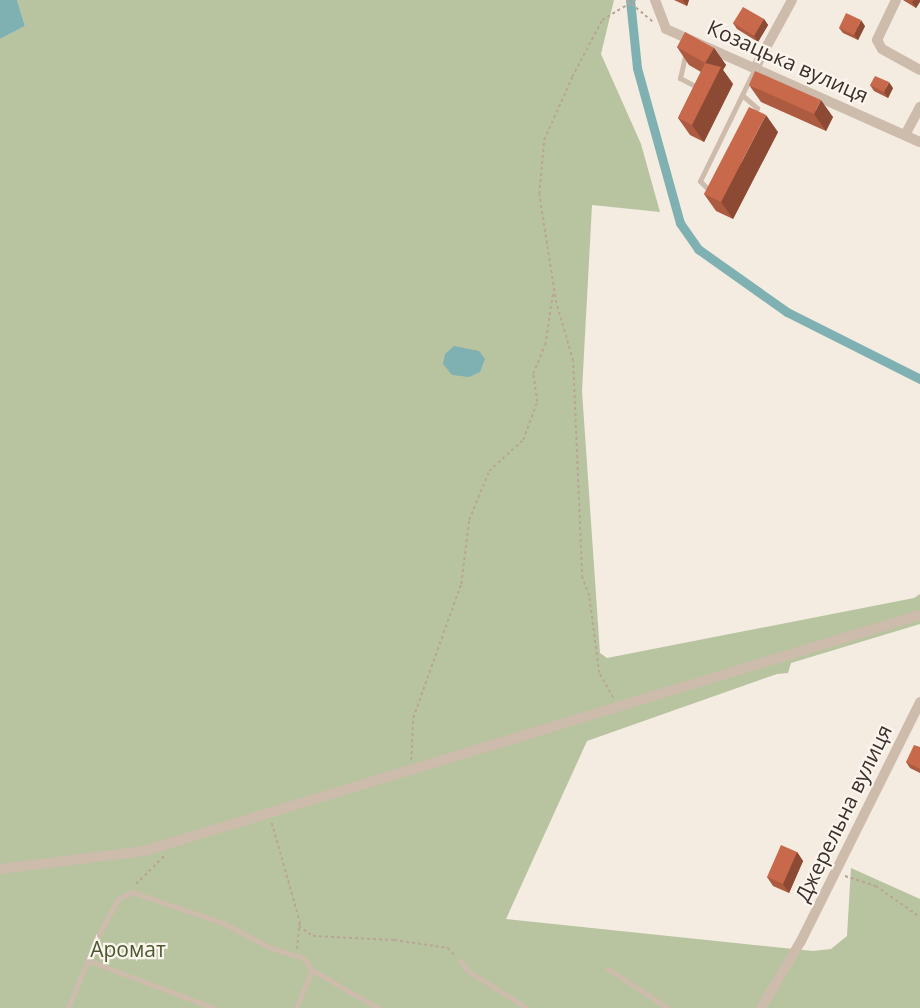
<!DOCTYPE html>
<html>
<head>
<meta charset="utf-8">
<style>
  body { margin:0 }
  #map { position:relative; width:920px; height:1008px; overflow:hidden; background:#f4ebe1; font-family:"Open Sans",sans-serif }
  div>[style] { position:absolute }
  .green>* { inset:0; background:#b8c4a0 }
  .water>* { inset:0; background:#7fb0b2 }
  .canal>* { height:9px; margin:-4.5px; padding:0 4.5px; transform-origin:4.5px; border-radius:4.5px; background:#7fb0b2 }
  .path>* { height:1.5px; margin-top:-0.75px; transform-origin:0; background:repeating-linear-gradient(90deg,#b9a596 0 3px,transparent 0 6px) }
  .lane>* { height:5px; margin:-2.5px; padding:0 2.5px; transform-origin:2.5px; border-radius:2.5px; background:#cdbbac }
  .street>* { height:10px; margin:-5px; padding:0 5px; transform-origin:5px; border-radius:5px; background:#cdbbac }
  .wall>* { inset:0; background:#ac5a40 }
  .shaded-wall>* { inset:0; background:#8c4a34 }
  .building>* { inset:0; background:#c8694b }
  span { translate:-50% -50%; white-space:nowrap; text-align:center; line-height:1.15; -webkit-text-stroke:4.5px #fbf5ee; paint-order:stroke }
  .street-label { font-size:21px; color:#3b302b }
  .park-label { font-size:21px; color:#4a5a2e }
</style>
</head>
<body>
<div id="map">
  <div class="green">
    <div style="clip-path:polygon(17px 0,614px 0,601px 54px,641px 144px,660px 212px,592px 205px,582px 391px,600px 653px,607px 658px,914px 598px,920px 594px,920px 624px,791px 663px,788px 673px,777px 674px,587px 741px,506px 919px,813px 951px,831px 949px,847px 936px,851px 868px,920px 899px,920px 1008px,0 1008px,0 39px,25px 26px)"></div>
  </div>
  <div class="water">
    <div style="clip-path:polygon(0 0,17px 0,25px 26px,0 39px)"></div>
    <div style="clip-path:polygon(454px 346px,479px 351px,485px 359px,480px 372px,469px 377px,452px 375px,443px 364px,445px 354px)"></div>
  </div>
  <div class="canal">
    <div style="left:630px;top:0;width:68px;rotate:84.1deg"></div>
    <div style="left:637px;top:68px;width:161px;rotate:74.5deg"></div>
    <div style="left:680px;top:223px;width:32px;rotate:55deg"></div>
    <div style="left:698px;top:249px;width:109px;rotate:35.3deg"></div>
    <div style="left:787px;top:312px;width:149px;rotate:26.7deg"></div>
  </div>
  <div class="path">
    <div style="left:627px;top:0;width:34px;rotate:40deg"></div>
    <div style="left:613px;top:698px;width:29px;rotate:-119deg"></div>
    <div style="left:599px;top:673px;width:78px;rotate:-97.4deg"></div>
    <div style="left:589px;top:596px;width:19px;rotate:-111deg"></div>
    <div style="left:582px;top:578px;width:217px;rotate:-92.4deg"></div>
    <div style="left:573px;top:361px;width:60px;rotate:-106.3deg"></div>
    <div style="left:556px;top:303px;width:110px;rotate:-98.9deg"></div>
    <div style="left:539px;top:194px;width:54px;rotate:-84.7deg"></div>
    <div style="left:544px;top:140px;width:69px;rotate:-66deg"></div>
    <div style="left:572px;top:77px;width:64px;rotate:-62.2deg"></div>
    <div style="left:602px;top:20px;width:39px;rotate:-31deg"></div>
    <div style="left:411px;top:760px;width:42px;rotate:-87.3deg"></div>
    <div style="left:413px;top:718px;width:142px;rotate:-70.3deg"></div>
    <div style="left:461px;top:584px;width:64px;rotate:-82.9deg"></div>
    <div style="left:469px;top:520px;width:53px;rotate:-67.8deg"></div>
    <div style="left:489px;top:471px;width:46px;rotate:-42.4deg"></div>
    <div style="left:523px;top:440px;width:40px;rotate:-69.8deg"></div>
    <div style="left:537px;top:402px;width:28px;rotate:-98deg"></div>
    <div style="left:533px;top:374px;width:31px;rotate:-68deg"></div>
    <div style="left:545px;top:345px;width:54px;rotate:-81.4deg"></div>
    <div style="left:272px;top:823px;width:103px;rotate:74.2deg"></div>
    <div style="left:300px;top:922px;width:27px;rotate:96deg"></div>
    <div style="left:845px;top:876px;width:33px;rotate:18deg"></div>
    <div style="left:876px;top:886px;width:54px;rotate:35.2deg"></div>
    <div style="left:136px;top:884px;width:42px;rotate:-45deg"></div>
    <div style="left:299px;top:926px;width:17px;rotate:36deg"></div>
    <div style="left:313px;top:936px;width:81px;rotate:2.8deg"></div>
    <div style="left:394px;top:940px;width:55px;rotate:8.4deg"></div>
    <div style="left:448px;top:948px;width:12px;rotate:48deg"></div>
  </div>
  <div class="lane">
    <div style="left:686px;top:52px;width:27px;rotate:103deg"></div>
    <div style="left:680px;top:78px;width:21px;rotate:28deg"></div>
    <div style="left:742px;top:95px;width:20px;rotate:41deg"></div>
    <div style="left:757px;top:108px;width:8px;rotate:113deg"></div>
    <div style="left:712px;top:193px;width:17px;rotate:-135deg"></div>
    <div style="left:700px;top:181px;width:126px;rotate:-64deg"></div>
    <div style="left:87px;top:960px;width:136px;rotate:20.7deg"></div>
    <div style="left:460px;top:961px;width:13px;rotate:51deg"></div>
    <div style="left:468px;top:971px;width:70px;rotate:32.1deg"></div>
    <div style="left:608px;top:969px;width:72px;rotate:33deg"></div>
    <div style="left:312px;top:970px;width:76px;rotate:29.9deg"></div>
    <div style="left:68px;top:1008px;width:76px;rotate:-67.5deg"></div>
    <div style="left:97px;top:938px;width:44px;rotate:-61.7deg"></div>
    <div style="left:118px;top:899px;width:16px;rotate:-27deg"></div>
    <div style="left:132px;top:892px;width:96px;rotate:18.8deg"></div>
    <div style="left:223px;top:923px;width:54px;rotate:27.5deg"></div>
    <div style="left:271px;top:948px;width:34px;rotate:17deg"></div>
    <div style="left:303px;top:958px;width:15px;rotate:53deg"></div>
    <div style="left:312px;top:970px;width:41px;rotate:112.8deg"></div>
  </div>
  <div class="street">
    <div style="left:655px;top:0;width:31px;rotate:69deg"></div>
    <div style="left:666px;top:29px;width:278px;rotate:24deg"></div>
    <div style="left:896px;top:0;width:44px;rotate:115.4deg"></div>
    <div style="left:877px;top:40px;width:10px;rotate:61deg"></div>
    <div style="left:882px;top:49px;width:43px;rotate:28.9deg"></div>
    <div style="left:755px;top:68px;width:77px;rotate:-61.4deg"></div>
    <div style="left:905px;top:135px;width:32px;rotate:-62deg"></div>
    <div style="left:0;top:869px;width:145px;rotate:-7.1deg"></div>
    <div style="left:144px;top:851px;width:811px;rotate:-16.92deg"></div>
    <div style="left:761px;top:1008px;width:78px;rotate:-59.2deg"></div>
    <div style="left:801px;top:941px;width:267px;rotate:-63.5deg"></div>
  </div>
  <div class="wall">
    <div style="clip-path:polygon(674px 0,689px 0,687px 6px)"></div>
    <div style="clip-path:polygon(903px 0,920px 0,916px 8px)"></div>
    <div style="clip-path:polygon(764px 19px,768px 25px,758px 42px,737px 29px,733px 23px)"></div>
    <div style="clip-path:polygon(865px 26px,858px 40px,843px 33px,839px 28px)"></div>
    <div style="clip-path:polygon(677px 47px,714px 48px,726px 65px,723px 70px,733px 84px,704px 142px,690px 135px,678px 118px,701px 72px,689px 65px)"></div>
    <div style="clip-path:polygon(749px 85px,833px 117px,826px 131px,761px 102px)"></div>
    <div style="clip-path:polygon(870px 85px,893px 88px,888px 98px,874px 91px)"></div>
    <div style="clip-path:polygon(778px 132px,733px 219px,716px 211px,704px 194px)"></div>
    <div style="clip-path:polygon(920px 747px,920px 773px,910px 768px,906px 762px)"></div>
    <div style="clip-path:polygon(797px 852px,803px 861px,789px 893px,773px 886px,767px 877px)"></div>
  </div>
  <div class="shaded-wall">
    <div style="clip-path:polygon(683px 0,689px 0,687px 6px)"></div>
    <div style="clip-path:polygon(914px 0,920px 0,920px 2px,916px 8px,912px 2px)"></div>
    <div style="clip-path:polygon(764px 19px,768px 25px,758px 42px,754px 36px)"></div>
    <div style="clip-path:polygon(861px 20px,865px 26px,858px 40px,854px 35px)"></div>
    <div style="clip-path:polygon(714px 48px,726px 65px,723px 70px,733px 84px,704px 142px,692px 125px,705px 63px)"></div>
    <div style="clip-path:polygon(889px 82px,893px 88px,888px 98px,884px 92px)"></div>
    <div style="clip-path:polygon(821px 100px,833px 117px,826px 131px,814px 114px)"></div>
    <div style="clip-path:polygon(766px 115px,778px 132px,733px 219px,721px 202px)"></div>
    <div style="clip-path:polygon(797px 852px,803px 861px,789px 893px,783px 884px)"></div>
  </div>
  <div class="building">
    <div style="clip-path:polygon(743px 7px,764px 19px,754px 36px,733px 23px)"></div>
    <div style="clip-path:polygon(846px 13px,861px 20px,854px 35px,839px 28px)"></div>
    <div style="clip-path:polygon(685px 32px,714px 48px,705px 63px,677px 47px)"></div>
    <div style="clip-path:polygon(705px 63px,721px 67px,692px 125px,678px 118px)"></div>
    <div style="clip-path:polygon(755px 71px,821px 100px,814px 114px,749px 85px)"></div>
    <div style="clip-path:polygon(875px 76px,889px 82px,884px 92px,870px 85px)"></div>
    <div style="clip-path:polygon(749px 107px,766px 115px,721px 202px,704px 194px)"></div>
    <div style="clip-path:polygon(914px 745px,920px 747px,920px 769px,906px 762px)"></div>
    <div style="clip-path:polygon(781px 845px,797px 852px,783px 884px,767px 877px)"></div>
  </div>
  <div class="street-label">
    <span style="left:788px;top:61px;rotate:24deg">Козацька вулиця</span>
    <span style="left:843px;top:813px;rotate:-64deg">Джерельна вулиця</span>
  </div>
  <div class="park-label">
    <span style="left:128px;top:949px">Аромат</span>
  </div>
</div>
</body>
</html>
